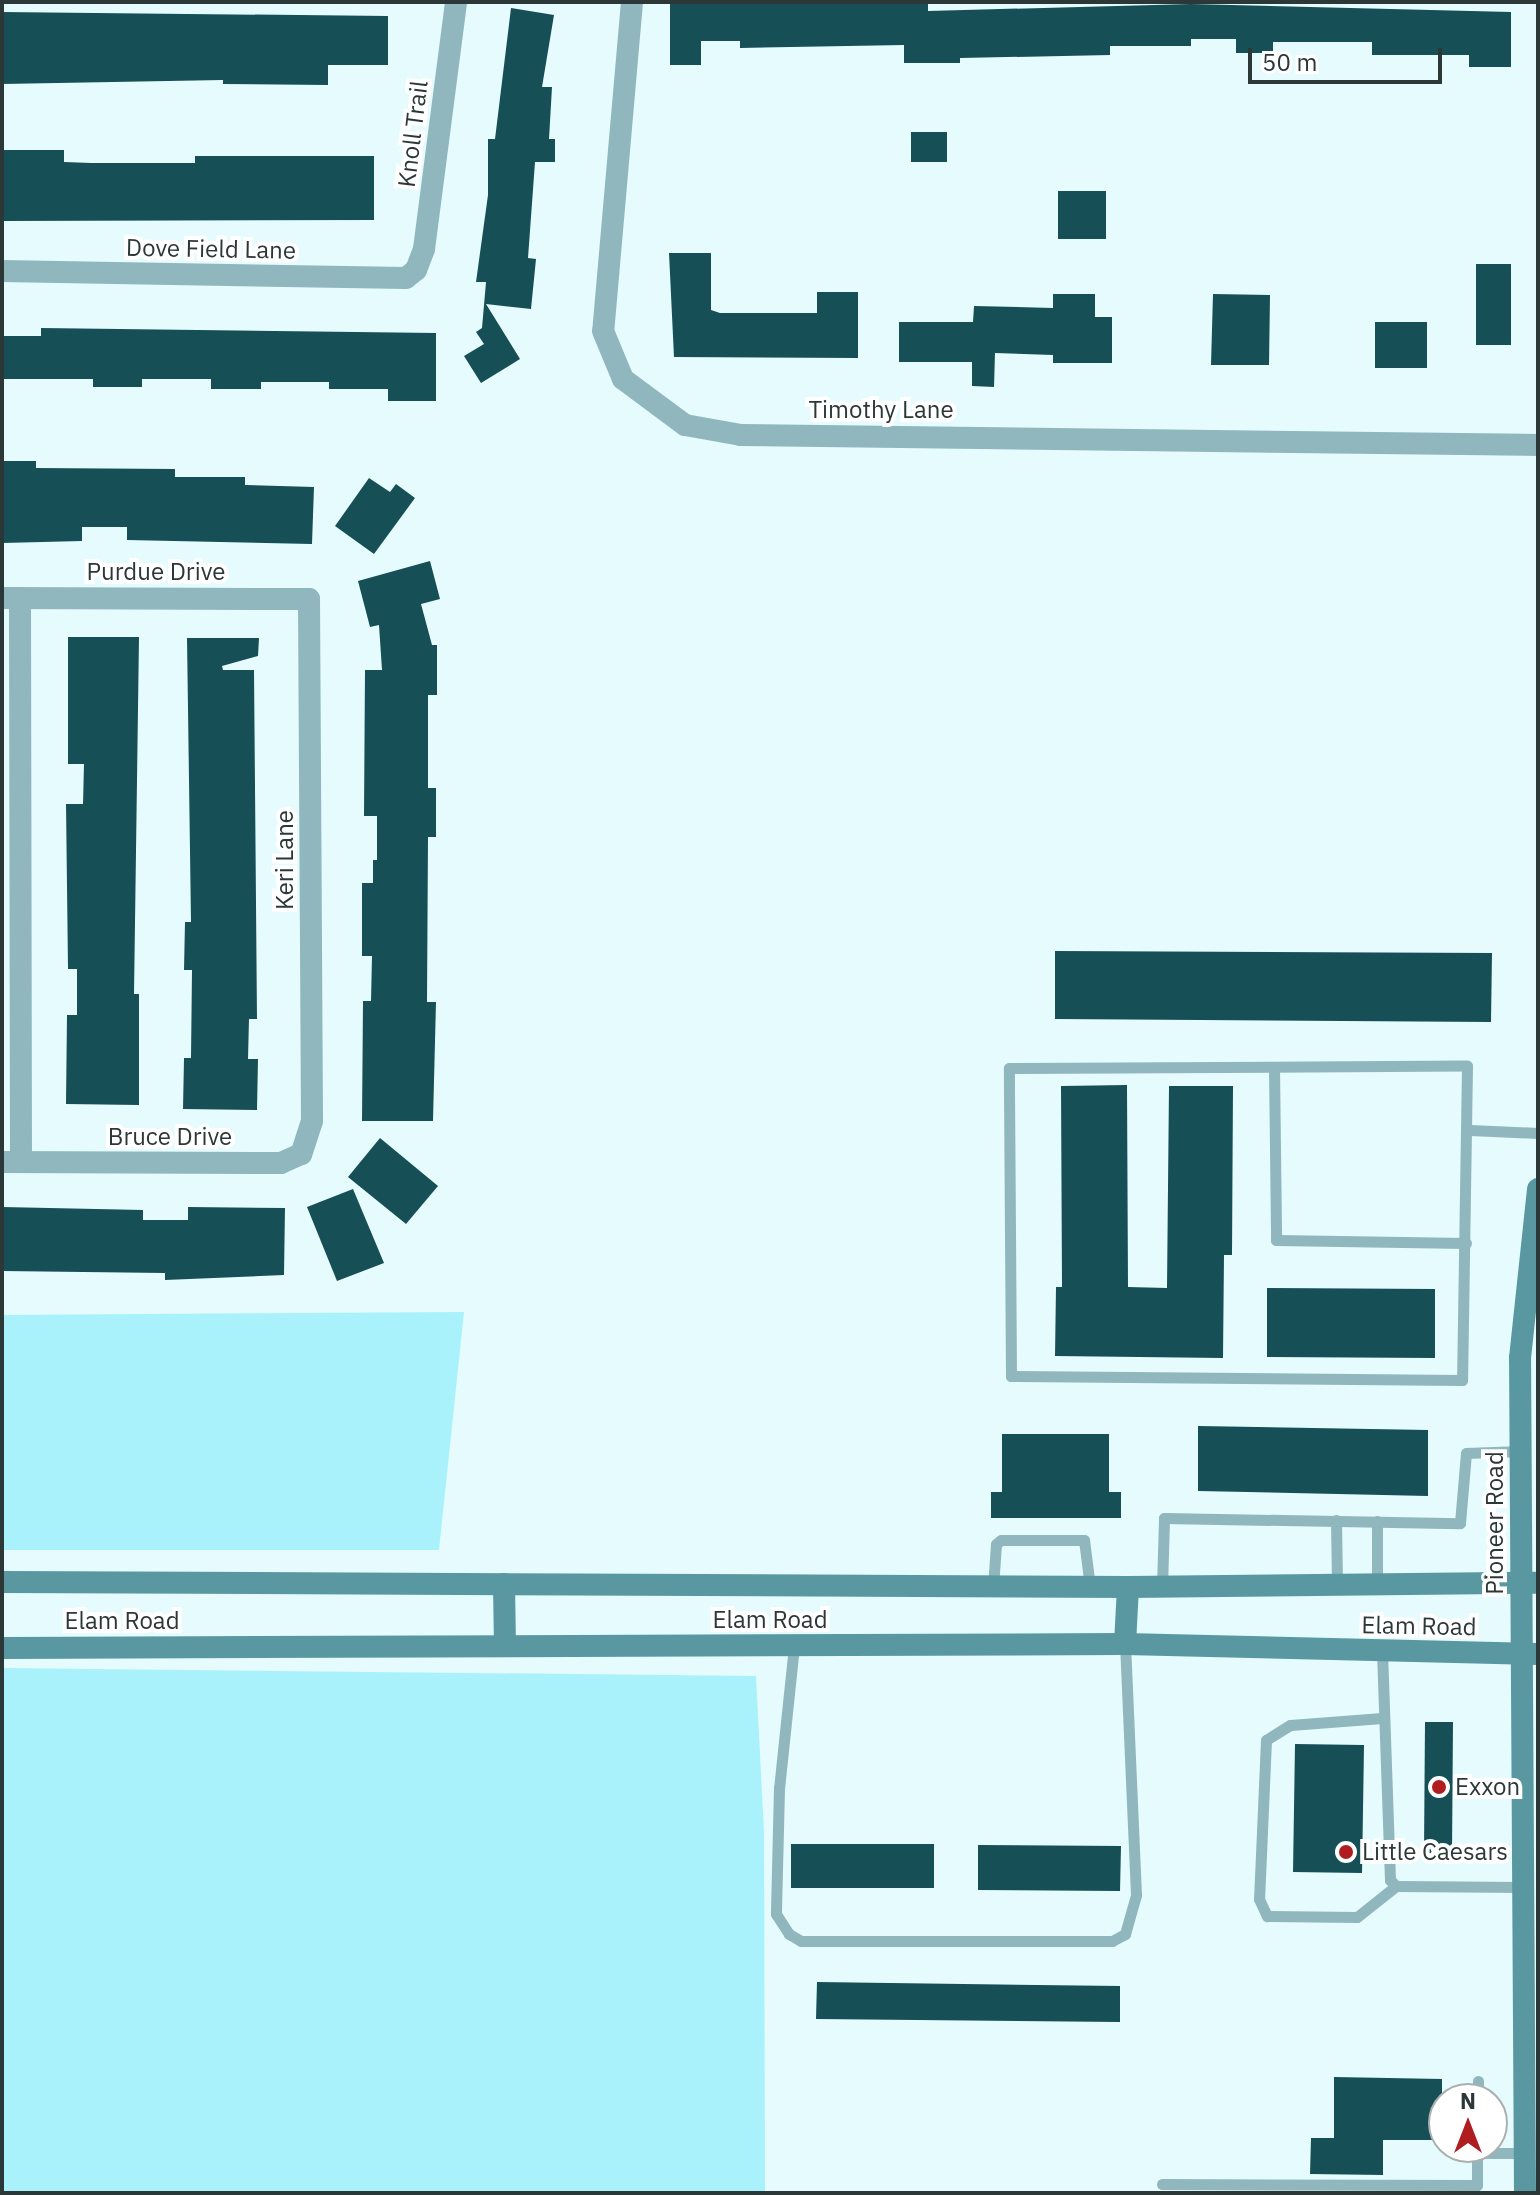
<!DOCTYPE html>
<html>
<head>
<meta charset="utf-8">
<style>
  body { margin:0 }
  #map { position:relative; width:1540px; height:2195px; overflow:hidden; background:#e5fbfe; font-family:"IBM Plex Sans",sans-serif }
  div>[style] { position:absolute }
  .green>* { inset:0; background:#a9f2fc }
  .building>* { inset:0; background:#164f55 }
  .service>* { height:11px; margin:-5.5px; padding:0 5.5px; transform-origin:5.5px; border-radius:5.5px; background:#8fb7bd }
  .minor>* { height:22px; margin:-11px; padding:0 11px; transform-origin:11px; border-radius:11px; background:#8fb7bd }
  .secondary>* { height:22px; margin:-11px; padding:0 11px; transform-origin:11px; border-radius:11px; background:#5a98a1 }
  .dots>* { width:22px; height:22px; translate:-50% -50%; box-sizing:border-box; border:4px solid #fff; border-radius:50% }
  span { translate:-50% -50%; white-space:nowrap; text-align:center; line-height:1.15; -webkit-text-stroke:8px #fff; paint-order:stroke }
  .street-label { font-size:24px; color:#2c3738 }
  .poi-label { font-size:24px; color:#2c3738 }
  .left { translate:0 -50%; text-align:left }
  .frame { position:absolute; inset:0; border:4px solid #2c3738; pointer-events:none }
  .north { position:absolute; left:1428px; top:2083px; width:80px; height:80px; box-sizing:border-box; background:#fff; border:2px solid #abafaf; border-radius:50%; rotate:0deg; font-size:22px; font-weight:700; line-height:32px; text-align:center; color:#2c3738 }
  .north::after { content:''; display:block; margin:auto; width:28px; height:36px; background:#af1d20; clip-path:polygon(50% 0,100% 100%,50% 72%,0 100%) }
  .scale { position:absolute; left:1248px; top:48px; width:194px; height:36px; box-sizing:border-box; border:4px solid #2c3738; border-top:0; padding-left:10px; font-size:24px; line-height:28px; white-space:nowrap; color:#2c3738; -webkit-text-stroke:6px #fff; paint-order:stroke }
</style>
</head>
<body>
<div id="map">
  <div class="green">
    <div style="clip-path:polygon(464px 1312px,439px 1550px,2px 1550px,2px 1315px)"></div>
    <div style="clip-path:polygon(2px 1668px,756px 1676px,764px 1832px,765px 2193px,2px 2193px)"></div>
  </div>
  <div class="building">
    <div style="clip-path:polygon(670px 2px,928px 2px,928px 11px,1191px 4px,1511px 12px,1511px 67px,1469px 67px,1469px 55px,1372px 55px,1372px 42px,1273px 42px,1273px 53px,1236px 53px,1236px 39px,1191px 39px,1191px 46px,1110px 46px,1110px 55px,960px 58px,960px 63px,904px 63px,904px 45px,740px 48px,740px 41px,701px 41px,701px 65px,670px 65px)"></div>
    <div style="clip-path:polygon(511px 8px,554px 15px,542px 87px,552px 87px,549px 139px,555px 139px,555px 162px,535px 162px,528px 258px,536px 259px,531px 309px,486px 304px,520px 359px,481px 383px,464px 356px,484px 344px,476px 332px,482px 328px,486px 282px,476px 282px,488px 195px,488px 139px,495px 139px)"></div>
    <div style="clip-path:polygon(2px 12px,388px 16px,388px 65px,328px 65px,328px 85px,223px 84px,223px 80px,2px 84px)"></div>
    <div style="clip-path:polygon(911px 132px,947px 132px,947px 162px,911px 162px)"></div>
    <div style="clip-path:polygon(2px 150px,64px 150px,64px 162px,91px 163px,195px 163px,195px 156px,374px 156px,374px 220px,2px 221px)"></div>
    <div style="clip-path:polygon(1058px 191px,1106px 191px,1106px 239px,1058px 239px)"></div>
    <div style="clip-path:polygon(669px 253px,711px 253px,711px 310px,720px 313px,817px 313px,817px 292px,858px 292px,858px 358px,674px 357px)"></div>
    <div style="clip-path:polygon(1476px 264px,1511px 264px,1511px 345px,1476px 345px)"></div>
    <div style="clip-path:polygon(1053px 294px,1095px 294px,1095px 317px,1112px 317px,1112px 363px,1053px 363px,1053px 355px,995px 353px,994px 387px,972px 386px,972px 362px,899px 362px,899px 322px,973px 322px,974px 306px,1053px 308px)"></div>
    <div style="clip-path:polygon(1213px 294px,1270px 295px,1269px 365px,1211px 365px)"></div>
    <div style="clip-path:polygon(1375px 322px,1427px 322px,1427px 368px,1375px 368px)"></div>
    <div style="clip-path:polygon(41px 328px,436px 333px,436px 401px,388px 401px,388px 389px,329px 389px,329px 382px,261px 382px,261px 389px,211px 389px,211px 379px,142px 379px,142px 387px,93px 387px,93px 379px,2px 379px,2px 336px,41px 336px)"></div>
    <div style="clip-path:polygon(2px 461px,36px 461px,36px 468px,175px 469px,175px 477px,245px 477px,245px 485px,314px 487px,312px 544px,127px 540px,127px 527px,82px 527px,82px 541px,2px 543px)"></div>
    <div style="clip-path:polygon(369px 478px,390px 492px,396px 484px,415px 498px,374px 554px,335px 526px)"></div>
    <div style="clip-path:polygon(430px 561px,440px 599px,421px 604px,432px 645px,437px 645px,437px 695px,428px 695px,428px 788px,436px 788px,436px 837px,428px 837px,427px 1002px,436px 1002px,433px 1121px,362px 1121px,363px 1001px,371px 1001px,372px 956px,362px 956px,362px 883px,373px 883px,373px 860px,377px 860px,377px 816px,364px 816px,365px 670px,382px 670px,379px 625px,370px 627px,358px 581px)"></div>
    <div style="clip-path:polygon(68px 637px,139px 637px,134px 994px,139px 994px,139px 1105px,66px 1104px,67px 1015px,77px 1015px,77px 969px,68px 969px,66px 804px,83px 804px,84px 764px,68px 764px)"></div>
    <div style="clip-path:polygon(187px 638px,259px 638px,258px 656px,222px 666px,223px 670px,254px 670px,257px 1019px,249px 1019px,248px 1059px,258px 1059px,257px 1110px,183px 1109px,184px 1058px,191px 1058px,192px 970px,184px 970px,185px 922px,191px 922px)"></div>
    <div style="clip-path:polygon(1055px 951px,1492px 953px,1491px 1022px,1055px 1019px)"></div>
    <div style="clip-path:polygon(1127px 1085px,1128px 1287px,1167px 1288px,1169px 1086px,1233px 1086px,1232px 1255px,1224px 1255px,1223px 1358px,1055px 1356px,1056px 1287px,1062px 1287px,1061px 1086px)"></div>
    <div style="clip-path:polygon(380px 1138px,438px 1186px,406px 1224px,348px 1177px)"></div>
    <div style="clip-path:polygon(353px 1189px,384px 1263px,337px 1281px,307px 1207px)"></div>
    <div style="clip-path:polygon(2px 1207px,143px 1210px,143px 1220px,188px 1220px,188px 1207px,285px 1208px,284px 1275px,165px 1280px,165px 1273px,2px 1271px)"></div>
    <div style="clip-path:polygon(1267px 1288px,1435px 1289px,1435px 1358px,1267px 1357px)"></div>
    <div style="clip-path:polygon(1198px 1426px,1428px 1430px,1428px 1496px,1198px 1491px)"></div>
    <div style="clip-path:polygon(1002px 1434px,1109px 1434px,1109px 1492px,1121px 1492px,1121px 1518px,991px 1518px,991px 1492px,1002px 1492px)"></div>
    <div style="clip-path:polygon(1425px 1722px,1453px 1722px,1452px 1853px,1424px 1853px)"></div>
    <div style="clip-path:polygon(1295px 1744px,1364px 1745px,1362px 1873px,1293px 1872px)"></div>
    <div style="clip-path:polygon(791px 1844px,934px 1844px,934px 1888px,791px 1888px)"></div>
    <div style="clip-path:polygon(978px 1845px,1121px 1846px,1120px 1891px,978px 1890px)"></div>
    <div style="clip-path:polygon(817px 1982px,1120px 1986px,1120px 2022px,816px 2019px)"></div>
    <div style="clip-path:polygon(1334px 2077px,1442px 2079px,1442px 2140px,1383px 2140px,1383px 2175px,1310px 2174px,1311px 2138px,1334px 2138px)"></div>
  </div>
  <div class="service">
    <div style="left:1467px;top:1066px;width:314px;rotate:90.9deg"></div>
    <div style="left:1462px;top:1380px;width:451px;rotate:-179.5deg"></div>
    <div style="left:1011px;top:1376px;width:308px;rotate:-90.4deg"></div>
    <div style="left:1009px;top:1068px;width:458px;rotate:-0.3deg"></div>
    <div style="left:1274px;top:1067px;width:173px;rotate:89.3deg"></div>
    <div style="left:1276px;top:1240px;width:190px;rotate:0.9deg"></div>
    <div style="left:1470px;top:1130px;width:68px;rotate:2.5deg"></div>
    <div style="left:1336px;top:1520px;width:65px;rotate:89.1deg"></div>
    <div style="left:1377px;top:1521px;width:64px;rotate:90deg"></div>
    <div style="left:993px;top:1587px;width:43px;rotate:-86deg"></div>
    <div style="left:996px;top:1544px;width:6px;rotate:-39deg"></div>
    <div style="left:1001px;top:1540px;width:83px"></div>
    <div style="left:1084px;top:1540px;width:47px;rotate:82.7deg"></div>
    <div style="left:1162px;top:1587px;width:69px;rotate:-88.3deg"></div>
    <div style="left:1164px;top:1518px;width:296px;rotate:1deg"></div>
    <div style="left:1460px;top:1523px;width:70px;rotate:-85.1deg"></div>
    <div style="left:1466px;top:1453px;width:55px;rotate:-2.1deg"></div>
    <div style="left:794px;top:1646px;width:143px;rotate:96deg"></div>
    <div style="left:779px;top:1788px;width:126px;rotate:91.4deg"></div>
    <div style="left:776px;top:1914px;width:24px;rotate:57deg"></div>
    <div style="left:789px;top:1934px;width:14px;rotate:30deg"></div>
    <div style="left:801px;top:1941px;width:311px"></div>
    <div style="left:1112px;top:1941px;width:15px;rotate:-28deg"></div>
    <div style="left:1125px;top:1934px;width:41px;rotate:-74.2deg"></div>
    <div style="left:1136px;top:1895px;width:251px;rotate:-92.5deg"></div>
    <div style="left:1382px;top:1651px;width:229px;rotate:88deg"></div>
    <div style="left:1390px;top:1880px;width:8px;rotate:45deg"></div>
    <div style="left:1396px;top:1886px;width:127px;rotate:0.5deg"></div>
    <div style="left:1382px;top:1718px;width:92px;rotate:175.6deg"></div>
    <div style="left:1290px;top:1725px;width:28px;rotate:148deg"></div>
    <div style="left:1266px;top:1740px;width:159px;rotate:92.5deg"></div>
    <div style="left:1259px;top:1899px;width:19px;rotate:65deg"></div>
    <div style="left:1267px;top:1916px;width:90px;rotate:0.6deg"></div>
    <div style="left:1357px;top:1917px;width:50px;rotate:-38.5deg"></div>
    <div style="left:1478px;top:2099px;width:18px;rotate:-90deg"></div>
    <div style="left:1162px;top:2184px;width:315px;rotate:0.2deg"></div>
    <div style="left:1477px;top:2185px;width:32px;rotate:-90deg"></div>
    <div style="left:1477px;top:2153px;width:48px"></div>
  </div>
  <div class="minor">
    <div style="left:632px;top:2px;width:330px;rotate:95deg"></div>
    <div style="left:603px;top:331px;width:52px;rotate:67.4deg"></div>
    <div style="left:623px;top:379px;width:77px;rotate:36.6deg"></div>
    <div style="left:685px;top:425px;width:57px;rotate:10.1deg"></div>
    <div style="left:741px;top:435px;width:797px;rotate:0.72deg"></div>
    <div style="left:2px;top:271px;width:404px;rotate:1deg"></div>
    <div style="left:406px;top:278px;width:13px;rotate:-39deg"></div>
    <div style="left:416px;top:270px;width:22px;rotate:-69deg"></div>
    <div style="left:424px;top:249px;width:249px;rotate:-82.6deg"></div>
    <div style="left:2px;top:598px;width:307px;rotate:0.2deg"></div>
    <div style="left:309px;top:599px;width:522px;rotate:89.67deg"></div>
    <div style="left:312px;top:1121px;width:35px;rotate:108deg"></div>
    <div style="left:301px;top:1154px;width:22px;rotate:156deg"></div>
    <div style="left:281px;top:1163px;width:279px;rotate:-179.8deg"></div>
    <div style="left:20px;top:598px;width:564px;rotate:89.9deg"></div>
  </div>
  <div class="secondary">
    <div style="left:2px;top:1582px;width:1126px;rotate:0.25deg"></div>
    <div style="left:1128px;top:1587px;width:410px;rotate:-0.6deg"></div>
    <div style="left:504px;top:1584px;width:62px;rotate:89.1deg"></div>
    <div style="left:1125px;top:1644px;width:57px;rotate:-87deg"></div>
    <div style="left:2px;top:1648px;width:1123px;rotate:-0.2deg"></div>
    <div style="left:1125px;top:1644px;width:413px;rotate:1.4deg"></div>
    <div style="left:1525px;top:2193px;width:835px;rotate:-90.34deg"></div>
    <div style="left:1520px;top:1358px;width:170px;rotate:-83.9deg"></div>
  </div>
  <div class="dots">
    <div style="left:1439px;top:1787px;background:#af1d20"></div>
    <div style="left:1346px;top:1852px;background:#af1d20"></div>
  </div>
  <div class="street-label">
    <span style="left:413px;top:134px;rotate:-83deg">Knoll Trail</span>
    <span style="left:211px;top:249px;rotate:1deg">Dove Field Lane</span>
    <span style="left:881px;top:410px">Timothy Lane</span>
    <span style="left:156px;top:572px">Purdue Drive</span>
    <span style="left:285px;top:860px;rotate:-90deg">Keri Lane</span>
    <span style="left:170px;top:1137px">Bruce Drive</span>
    <span style="left:1495px;top:1523px;rotate:-90deg">Pioneer Road</span>
    <span style="left:770px;top:1620px">Elam Road</span>
    <span style="left:122px;top:1621px">Elam Road</span>
    <span style="left:1419px;top:1626px;rotate:1deg">Elam Road</span>
  </div>
  <div class="poi-label">
    <span class="left" style="left:1455px;top:1787px">Exxon</span>
    <span class="left" style="left:1362px;top:1852px">Little Caesars</span>
  </div>
  <div class="frame"></div>
  <div class="north">N</div>
  <div class="scale">50 m</div>
</div>
</body>
</html>
